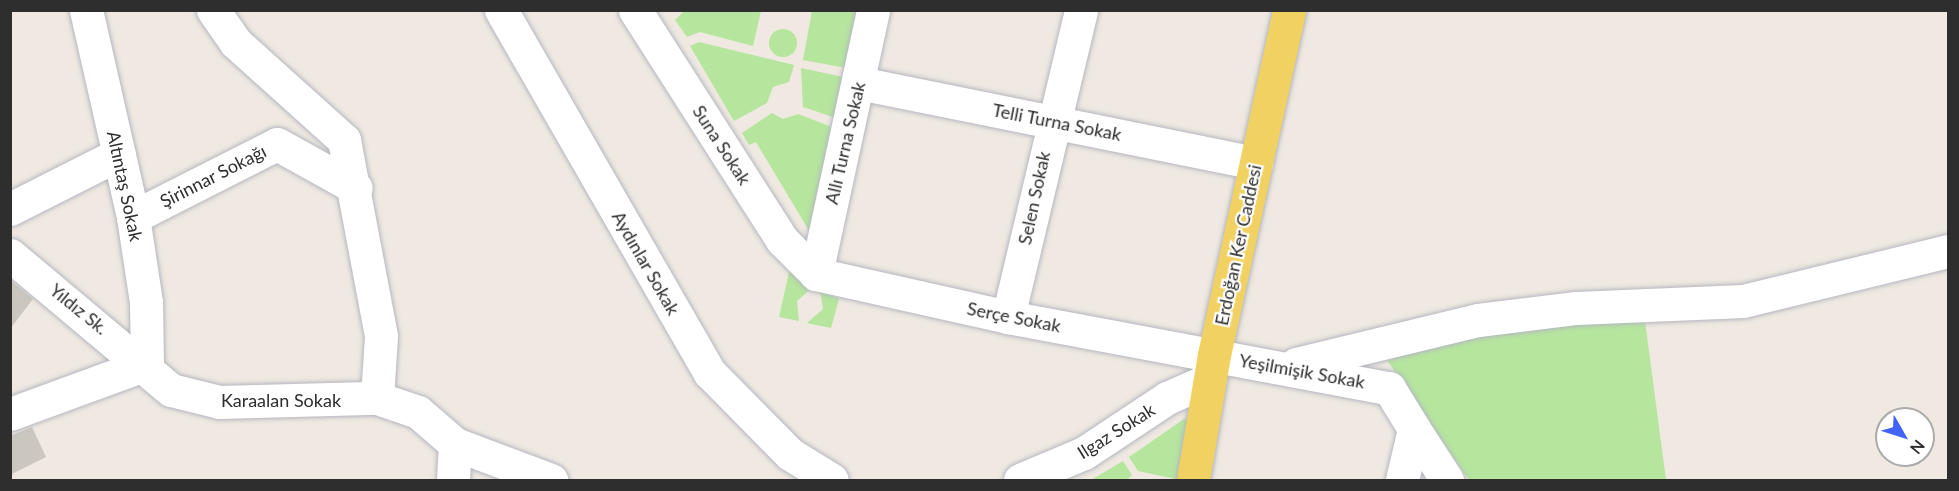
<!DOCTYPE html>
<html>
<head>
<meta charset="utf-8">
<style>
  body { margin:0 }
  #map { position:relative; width:1959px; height:491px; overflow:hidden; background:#efe9e1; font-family:Lato,sans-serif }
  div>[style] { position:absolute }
  .green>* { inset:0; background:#b6e59e }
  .round { border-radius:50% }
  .building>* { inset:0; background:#cbc7bf }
  .roads { filter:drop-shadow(0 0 2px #b4b7c1) drop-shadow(0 0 2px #b4b7c1) }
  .minor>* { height:33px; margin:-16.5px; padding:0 16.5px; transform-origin:16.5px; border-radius:16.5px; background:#fff }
  .major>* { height:33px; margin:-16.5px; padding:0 16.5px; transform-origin:16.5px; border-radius:16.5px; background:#f2d163 }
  span { translate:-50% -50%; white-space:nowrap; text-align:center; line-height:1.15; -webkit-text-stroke:4.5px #fff; paint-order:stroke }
  .street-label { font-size:18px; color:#2e2e2e }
  .frame { position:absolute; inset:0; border:12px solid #2e2e2e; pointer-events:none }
  .north { position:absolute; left:1875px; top:407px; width:60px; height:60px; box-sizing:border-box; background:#fff; border:2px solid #ababab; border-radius:50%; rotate:129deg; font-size:16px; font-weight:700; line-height:24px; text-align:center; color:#2e2e2e }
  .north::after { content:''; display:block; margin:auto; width:21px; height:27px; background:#4264fb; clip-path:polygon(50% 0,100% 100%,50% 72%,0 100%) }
</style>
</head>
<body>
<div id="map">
  <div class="green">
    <div style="clip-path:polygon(685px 10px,761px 11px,753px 46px,700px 32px,687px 37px,675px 20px)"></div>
    <div style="clip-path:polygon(812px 11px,864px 11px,851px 69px,803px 60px)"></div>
    <div class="round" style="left:769px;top:29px;width:28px;height:28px"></div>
    <div style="clip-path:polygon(699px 42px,794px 65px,789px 82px,773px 87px,767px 103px,734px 121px,690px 46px)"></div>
    <div style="clip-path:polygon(801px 68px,848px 78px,839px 119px,803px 107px)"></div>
    <div style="clip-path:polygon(772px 113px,783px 119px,798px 114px,837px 129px,814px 239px,756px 142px,749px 145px,742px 133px)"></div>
    <div style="clip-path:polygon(791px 263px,814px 286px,797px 301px,799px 321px,779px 317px)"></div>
    <div style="clip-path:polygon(820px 290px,839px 299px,831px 328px,807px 323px,823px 309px)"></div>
    <div style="clip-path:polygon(1645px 321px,1666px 480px,1469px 480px,1387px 360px,1494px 329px)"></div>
    <div style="clip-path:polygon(1184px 419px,1194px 421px,1180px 480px,1138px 471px,1129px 457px)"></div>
    <div style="clip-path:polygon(1123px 461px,1132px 475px,1127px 480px,1091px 480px)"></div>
  </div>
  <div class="building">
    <div style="clip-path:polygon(10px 280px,33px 299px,10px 329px)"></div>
    <div style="clip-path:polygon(32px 427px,46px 457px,10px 475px,10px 436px)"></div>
  </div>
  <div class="roads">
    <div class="minor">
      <div style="left:86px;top:10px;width:212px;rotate:77.2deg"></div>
      <div style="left:133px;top:217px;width:86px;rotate:81.3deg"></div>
      <div style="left:146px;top:302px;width:62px;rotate:89.1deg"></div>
      <div style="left:213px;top:10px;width:39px;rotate:55deg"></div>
      <div style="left:235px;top:42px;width:147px;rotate:42deg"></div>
      <div style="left:344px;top:140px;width:199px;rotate:79.3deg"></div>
      <div style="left:381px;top:336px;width:62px;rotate:93.7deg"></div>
      <div style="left:501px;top:10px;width:419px;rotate:60.1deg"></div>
      <div style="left:710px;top:373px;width:114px;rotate:45.4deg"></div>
      <div style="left:790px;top:454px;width:49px;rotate:31.8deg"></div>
      <div style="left:635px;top:10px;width:273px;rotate:57.4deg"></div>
      <div style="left:782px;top:240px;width:48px;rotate:45deg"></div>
      <div style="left:859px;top:83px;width:405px;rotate:11.4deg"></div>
      <div style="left:10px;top:209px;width:122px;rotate:-26.8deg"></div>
      <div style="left:133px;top:217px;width:161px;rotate:-26.9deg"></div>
      <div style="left:277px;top:144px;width:90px;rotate:29.1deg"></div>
      <div style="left:10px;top:255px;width:210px;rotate:40deg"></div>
      <div style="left:171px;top:390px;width:49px;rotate:14deg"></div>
      <div style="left:219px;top:402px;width:158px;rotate:-1.5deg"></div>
      <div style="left:377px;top:398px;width:43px;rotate:18.9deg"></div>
      <div style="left:418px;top:412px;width:49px;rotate:40.9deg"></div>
      <div style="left:455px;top:444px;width:103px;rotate:20.6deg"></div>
      <div style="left:816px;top:274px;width:197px;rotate:12.6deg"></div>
      <div style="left:1008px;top:317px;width:388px;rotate:10.6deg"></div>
      <div style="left:1389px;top:388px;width:48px;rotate:58.6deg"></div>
      <div style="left:1414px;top:429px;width:52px;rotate:103.2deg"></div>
      <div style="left:816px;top:274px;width:270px;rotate:-77.8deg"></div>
      <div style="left:1008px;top:317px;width:316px;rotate:-76.6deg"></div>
      <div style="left:1296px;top:364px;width:187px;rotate:-13.6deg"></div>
      <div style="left:1478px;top:320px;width:99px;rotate:-7deg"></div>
      <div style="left:1576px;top:308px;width:167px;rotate:-2.4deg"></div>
      <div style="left:1743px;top:301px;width:211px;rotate:-13.7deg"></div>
      <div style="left:10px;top:414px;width:146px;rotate:-20.1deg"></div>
      <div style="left:1414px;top:429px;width:61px;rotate:57.1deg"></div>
      <div style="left:453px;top:480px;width:36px;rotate:-87deg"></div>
      <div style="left:1020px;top:480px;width:69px;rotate:-22.9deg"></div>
      <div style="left:1084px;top:453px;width:100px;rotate:-33.5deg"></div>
      <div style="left:1167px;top:398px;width:47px;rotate:-23.8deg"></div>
    </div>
    <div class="major">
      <div style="left:1193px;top:480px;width:127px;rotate:-80.5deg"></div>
      <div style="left:1214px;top:355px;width:353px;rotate:-77.7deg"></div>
    </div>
  </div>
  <div class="street-label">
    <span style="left:1057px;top:122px;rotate:11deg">Telli Turna Sokak</span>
    <span style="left:845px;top:143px;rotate:-77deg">Allı Turna Sokak</span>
    <span style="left:722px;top:145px;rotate:57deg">Suna Sokak</span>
    <span style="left:213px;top:176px;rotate:-27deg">Şirinnar Sokağı</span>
    <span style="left:125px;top:186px;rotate:78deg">Altıntaş Sokak</span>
    <span style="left:1034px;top:198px;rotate:-78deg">Selen Sokak</span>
    <span style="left:1238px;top:245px;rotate:-78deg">Erdoğan Ker Caddesi</span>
    <span style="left:646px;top:263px;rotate:60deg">Aydınlar Sokak</span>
    <span style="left:79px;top:309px;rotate:39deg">Yıldız Sk.</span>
    <span style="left:1014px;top:317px;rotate:11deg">Serçe Sokak</span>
    <span style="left:1302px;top:371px;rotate:10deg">Yeşilmişik Sokak</span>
    <span style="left:281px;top:400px">Karaalan Sokak</span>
    <span style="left:1116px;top:431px;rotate:-32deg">Ilgaz Sokak</span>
  </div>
  <div class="frame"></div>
  <div class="north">N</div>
</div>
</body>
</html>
